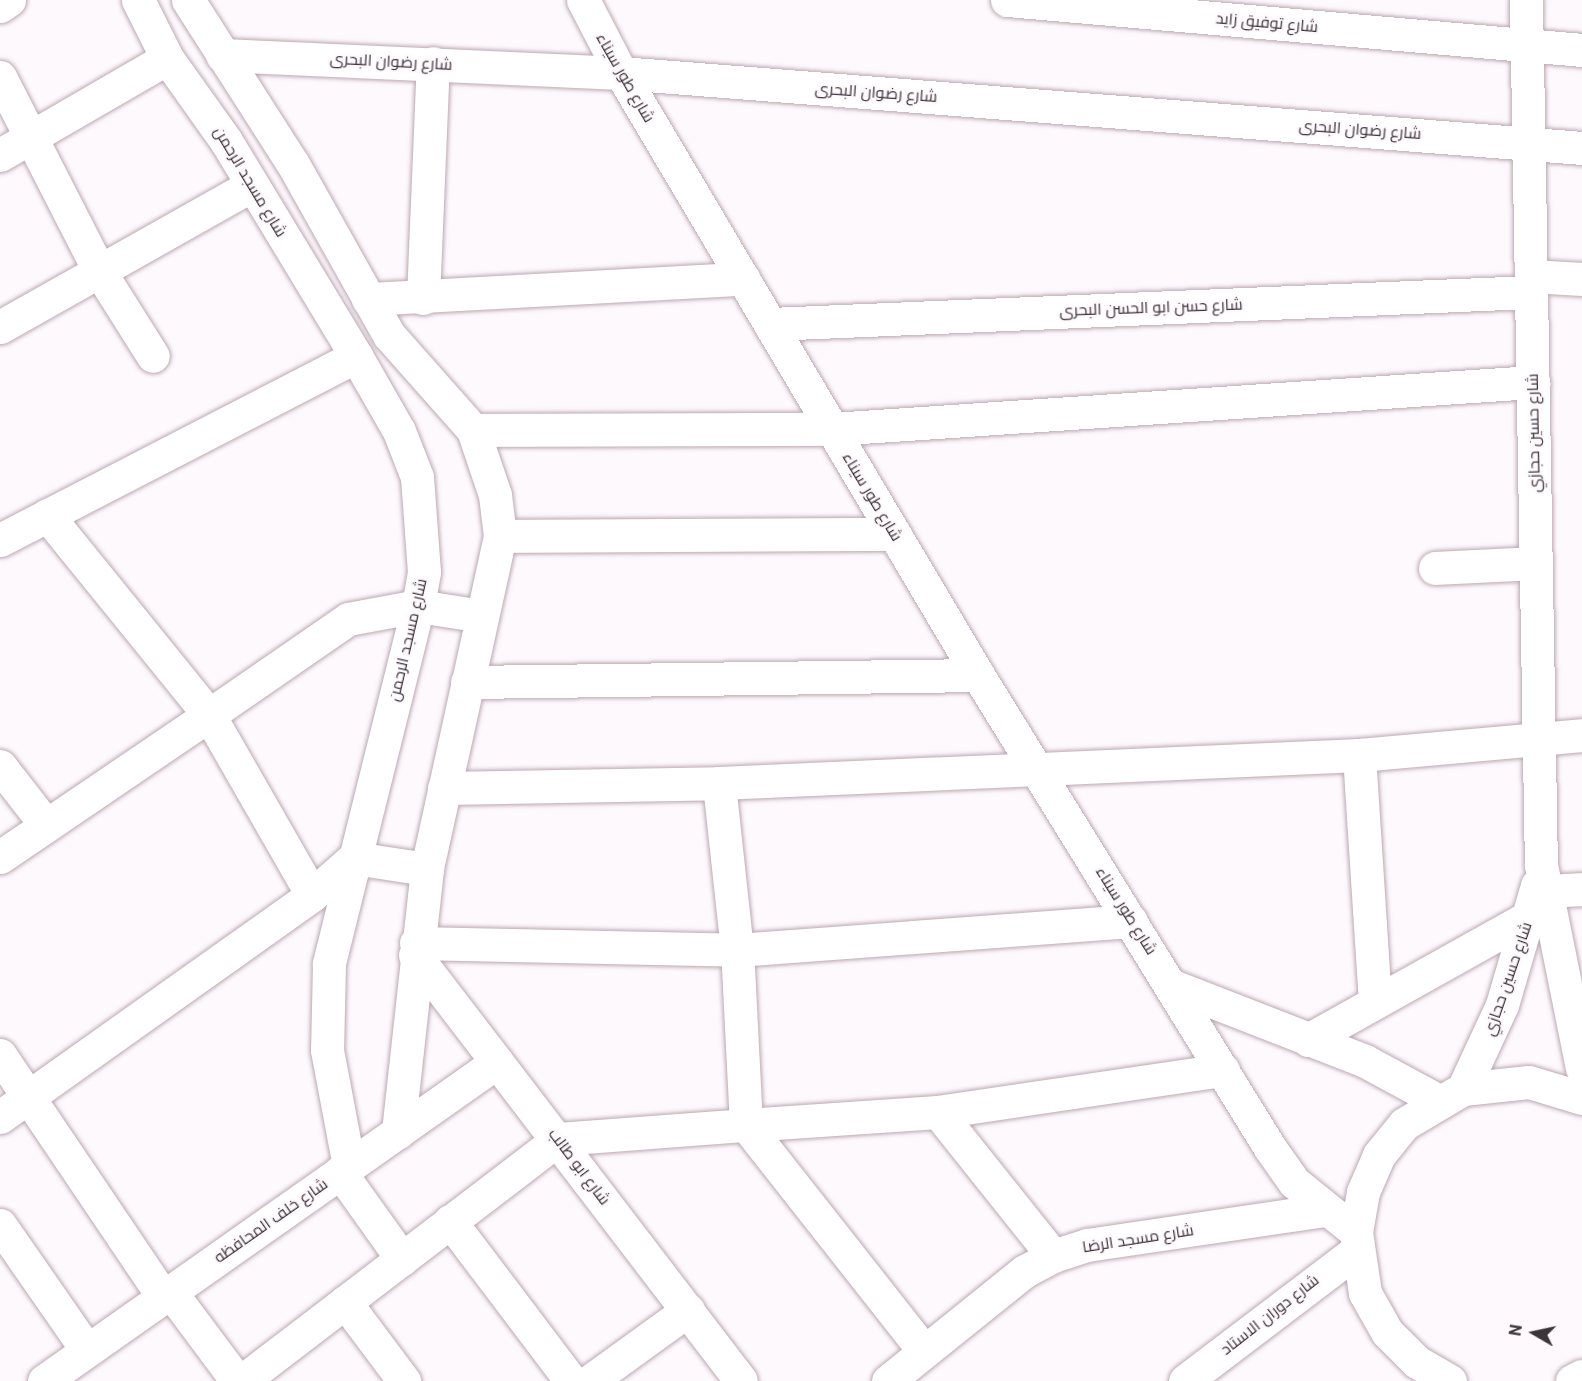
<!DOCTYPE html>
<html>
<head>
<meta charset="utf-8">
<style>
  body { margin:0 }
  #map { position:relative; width:1582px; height:1381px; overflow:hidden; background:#fef9fc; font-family:Roboto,Cairo,sans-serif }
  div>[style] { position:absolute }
  .roads { filter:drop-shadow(0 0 2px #bca7b4) drop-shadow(0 0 2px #bca7b4) }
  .minor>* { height:33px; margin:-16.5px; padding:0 16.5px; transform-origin:16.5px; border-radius:16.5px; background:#fff }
  .major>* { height:33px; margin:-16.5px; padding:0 16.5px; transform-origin:16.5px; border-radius:16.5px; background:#fff }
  span { translate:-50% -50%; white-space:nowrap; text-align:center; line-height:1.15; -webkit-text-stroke:4.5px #fef9fc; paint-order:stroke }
  .street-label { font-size:16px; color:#3d3439 }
  .north { position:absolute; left:1504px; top:1303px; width:60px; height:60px; -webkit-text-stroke:4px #fef9fc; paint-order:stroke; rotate:279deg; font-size:16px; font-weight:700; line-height:24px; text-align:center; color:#3d3439 }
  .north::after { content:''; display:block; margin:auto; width:21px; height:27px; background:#3d3439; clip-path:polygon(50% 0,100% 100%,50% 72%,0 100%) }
</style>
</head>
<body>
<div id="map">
  <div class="roads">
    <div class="minor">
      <div style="left:138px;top:0;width:65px;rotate:63.4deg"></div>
      <div style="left:167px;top:58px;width:102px;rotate:54.6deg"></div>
      <div style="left:226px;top:141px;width:251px;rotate:58.8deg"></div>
      <div style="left:356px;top:356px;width:86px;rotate:60.2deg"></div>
      <div style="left:399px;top:431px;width:49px;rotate:68.6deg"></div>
      <div style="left:417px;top:477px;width:95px;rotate:85.8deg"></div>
      <div style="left:424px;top:572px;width:35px;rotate:100deg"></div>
      <div style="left:418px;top:606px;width:369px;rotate:104deg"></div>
      <div style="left:329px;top:964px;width:86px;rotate:91.3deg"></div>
      <div style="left:327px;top:1050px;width:118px;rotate:79.3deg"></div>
      <div style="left:188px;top:0;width:195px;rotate:57.4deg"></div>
      <div style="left:293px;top:164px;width:196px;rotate:60.7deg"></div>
      <div style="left:389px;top:335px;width:127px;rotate:48.5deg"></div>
      <div style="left:473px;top:430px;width:69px;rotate:71.3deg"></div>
      <div style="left:495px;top:495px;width:41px;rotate:83deg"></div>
      <div style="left:500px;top:536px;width:341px;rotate:102.4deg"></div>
      <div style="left:427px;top:869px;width:265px;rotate:96.3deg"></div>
      <div style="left:583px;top:0;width:82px;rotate:62.5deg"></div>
      <div style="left:621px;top:73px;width:700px;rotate:59.33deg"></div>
      <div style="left:978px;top:675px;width:556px;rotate:58.31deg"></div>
      <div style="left:1270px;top:1148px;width:42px;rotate:54.8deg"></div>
      <div style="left:1294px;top:1182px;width:80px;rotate:38.9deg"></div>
      <div style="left:1007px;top:0;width:577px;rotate:4.97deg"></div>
      <div style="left:0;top:6px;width:11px;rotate:-34deg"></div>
      <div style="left:222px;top:55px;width:399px;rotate:2.6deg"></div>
      <div style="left:621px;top:73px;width:964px;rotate:4.46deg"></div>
      <div style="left:0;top:77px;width:219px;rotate:62.9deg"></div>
      <div style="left:100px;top:272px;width:99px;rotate:57.8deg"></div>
      <div style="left:0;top:155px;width:193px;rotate:-30.1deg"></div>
      <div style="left:1531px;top:276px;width:51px;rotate:3.4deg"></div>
      <div style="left:423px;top:298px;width:235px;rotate:-87.6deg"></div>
      <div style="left:368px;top:299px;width:376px;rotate:-3.1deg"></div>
      <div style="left:770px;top:324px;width:762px;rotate:-2.41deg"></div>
      <div style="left:0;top:327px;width:289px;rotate:-29.4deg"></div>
      <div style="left:473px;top:430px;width:359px;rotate:-0.2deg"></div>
      <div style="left:832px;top:429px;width:703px;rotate:-3.84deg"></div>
      <div style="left:47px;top:515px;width:257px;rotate:51deg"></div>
      <div style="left:209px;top:715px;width:169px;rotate:-34.6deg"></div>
      <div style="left:348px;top:619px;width:71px;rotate:-10.5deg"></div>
      <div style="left:418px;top:606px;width:65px;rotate:8.9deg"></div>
      <div style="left:500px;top:536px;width:394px;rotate:-0.3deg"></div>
      <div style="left:0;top:540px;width:401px;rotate:-27.3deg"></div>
      <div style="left:1435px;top:568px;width:101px;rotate:-2.8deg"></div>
      <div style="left:467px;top:682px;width:511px;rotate:-0.78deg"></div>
      <div style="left:1359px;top:755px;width:246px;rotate:86.3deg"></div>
      <div style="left:0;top:766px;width:75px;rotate:52.1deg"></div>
      <div style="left:444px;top:788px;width:275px;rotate:-1deg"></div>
      <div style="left:719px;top:783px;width:641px;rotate:-2.51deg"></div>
      <div style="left:1359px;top:755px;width:224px;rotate:-5.1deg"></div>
      <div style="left:0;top:857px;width:253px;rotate:-34.2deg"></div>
      <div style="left:209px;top:715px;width:207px;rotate:60.2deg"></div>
      <div style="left:1545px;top:891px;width:37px;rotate:-3deg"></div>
      <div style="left:416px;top:943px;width:321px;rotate:1.2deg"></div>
      <div style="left:737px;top:950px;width:395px;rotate:-4.2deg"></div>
      <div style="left:415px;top:955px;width:536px;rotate:52.57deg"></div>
      <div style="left:1173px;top:986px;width:206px;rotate:21.3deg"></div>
      <div style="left:1365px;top:1061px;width:82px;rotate:28.4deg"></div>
      <div style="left:1308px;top:1040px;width:254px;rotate:-29.2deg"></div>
      <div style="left:0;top:1055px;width:292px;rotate:56deg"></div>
      <div style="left:0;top:1117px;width:383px;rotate:-35.4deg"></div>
      <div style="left:312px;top:895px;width:56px;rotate:-41.4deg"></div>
      <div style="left:354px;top:858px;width:74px;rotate:8.6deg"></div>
      <div style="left:340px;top:1172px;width:107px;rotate:54.5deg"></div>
      <div style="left:450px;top:1221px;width:201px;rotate:52.9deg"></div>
      <div style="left:0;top:1225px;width:152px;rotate:55.2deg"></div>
      <div style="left:1053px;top:1256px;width:184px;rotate:-128.6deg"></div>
      <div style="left:938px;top:1112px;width:288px;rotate:-8.4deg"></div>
      <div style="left:170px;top:1291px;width:112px;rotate:53.3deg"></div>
      <div style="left:345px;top:1302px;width:99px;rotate:53.2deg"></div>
      <div style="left:924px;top:1351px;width:288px;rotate:-128.2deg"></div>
      <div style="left:746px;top:1125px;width:192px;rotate:-3.9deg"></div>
      <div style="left:44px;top:1381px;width:554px;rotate:-35.15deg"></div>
      <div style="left:242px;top:1381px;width:398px;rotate:-37.4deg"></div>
      <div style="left:558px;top:1139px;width:189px;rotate:-4.3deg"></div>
      <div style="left:746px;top:1125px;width:175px;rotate:-92.9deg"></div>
      <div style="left:737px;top:950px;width:168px;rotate:-96.2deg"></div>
      <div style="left:590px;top:1381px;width:121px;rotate:-35.9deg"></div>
      <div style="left:888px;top:1381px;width:176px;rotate:-38.8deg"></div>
      <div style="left:1025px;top:1271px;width:32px;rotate:-28deg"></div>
      <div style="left:1053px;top:1256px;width:36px;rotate:-18deg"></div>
      <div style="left:1087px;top:1245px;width:239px;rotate:-8.4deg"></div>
    </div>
    <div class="major">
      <div style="left:1526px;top:0;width:865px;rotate:89.01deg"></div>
      <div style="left:1541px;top:865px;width:207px;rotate:78.6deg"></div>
      <div style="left:1463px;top:1089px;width:93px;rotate:-65.1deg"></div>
      <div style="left:1502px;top:1005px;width:125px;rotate:-73.7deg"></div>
      <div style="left:1185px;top:1381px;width:215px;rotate:-37.2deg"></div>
      <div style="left:1450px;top:1381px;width:38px;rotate:-150deg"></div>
      <div style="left:1417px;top:1362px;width:42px;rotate:-135deg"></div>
      <div style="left:1387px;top:1332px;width:45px;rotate:-119.4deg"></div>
      <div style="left:1365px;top:1293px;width:62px;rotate:-98.4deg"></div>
      <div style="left:1356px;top:1232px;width:41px;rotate:-80.1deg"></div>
      <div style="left:1363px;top:1192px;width:40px;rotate:-66.6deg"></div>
      <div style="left:1379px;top:1155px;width:40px;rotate:-51deg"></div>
      <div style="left:1404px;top:1124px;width:69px;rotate:-30.7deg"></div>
      <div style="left:1463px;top:1089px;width:66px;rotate:-6.1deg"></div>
      <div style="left:1529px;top:1082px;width:55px;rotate:16.8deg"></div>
      <div style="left:1572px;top:1381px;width:11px;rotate:-27deg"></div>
    </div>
  </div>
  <div class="street-label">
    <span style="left:1267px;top:23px;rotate:5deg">شارع توفيق زايد</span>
    <span style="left:391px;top:62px;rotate:3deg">شارع رضوان البحرى</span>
    <span style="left:625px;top:78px;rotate:60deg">شارع طور سيناء</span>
    <span style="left:876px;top:93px;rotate:4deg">شارع رضوان البحرى</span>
    <span style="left:1360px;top:130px;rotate:4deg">شارع رضوان البحرى</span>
    <span style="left:250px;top:182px;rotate:59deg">شارع مسجد الرحمن</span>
    <span style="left:1151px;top:308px;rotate:-2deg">شارع حسن ابو الحسن البحرى</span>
    <span style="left:1534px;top:433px;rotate:-91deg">شارع حسين حجازي</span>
    <span style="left:872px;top:497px;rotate:59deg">شارع طور سيناء</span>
    <span style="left:408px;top:640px;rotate:-77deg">شارع مسجد الرحمن</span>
    <span style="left:1126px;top:911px;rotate:58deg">شارع طور سيناء</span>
    <span style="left:1508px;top:979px;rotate:-71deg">شارع حسين حجازي</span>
    <span style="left:579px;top:1167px;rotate:53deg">شارع ابو طالب</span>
    <span style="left:271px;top:1221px;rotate:-35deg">شارع خلف المحافظه</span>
    <span style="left:1138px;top:1239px;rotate:-9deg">شارع مسجد الرضا</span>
    <span style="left:1270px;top:1315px;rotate:-38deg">شارع دوران الاستاد</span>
  </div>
  <div class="north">N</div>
</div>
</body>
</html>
